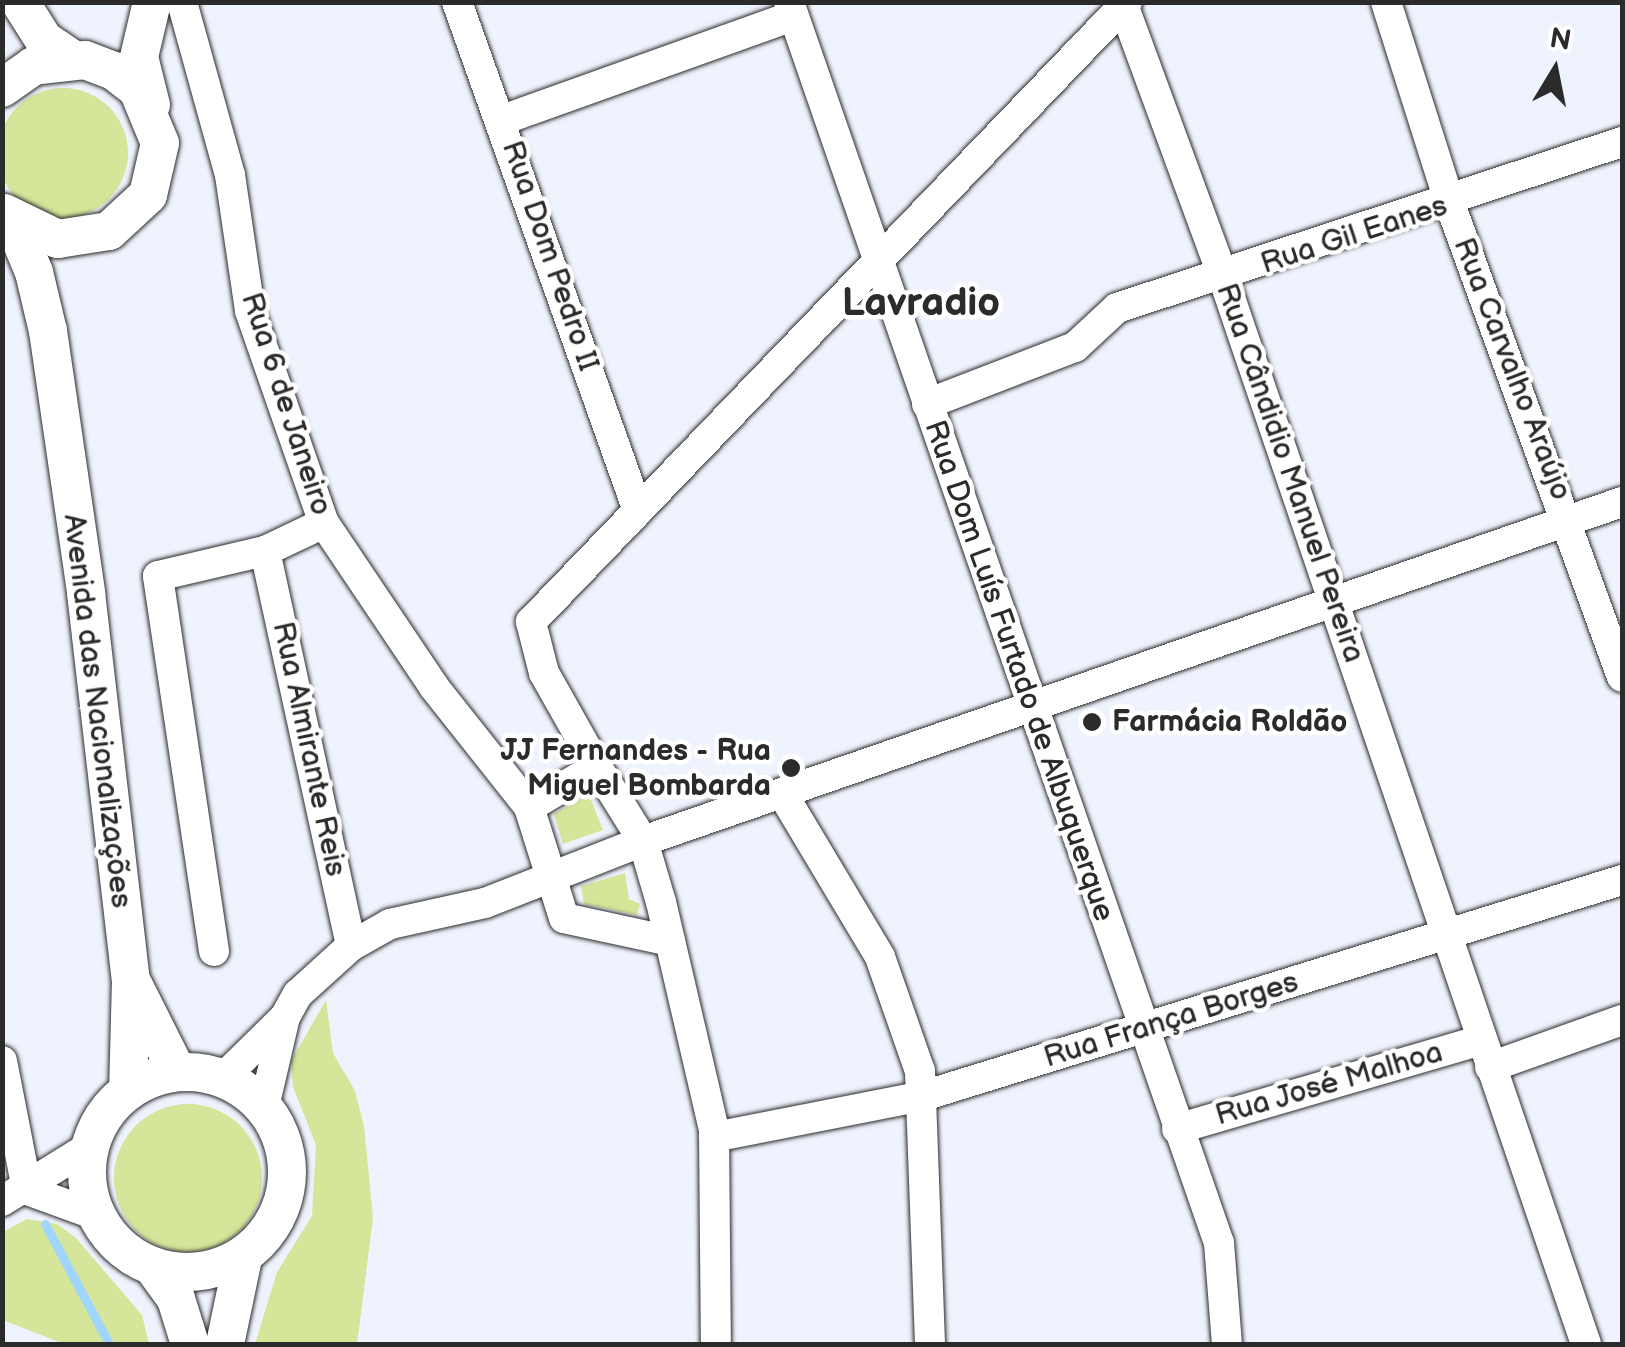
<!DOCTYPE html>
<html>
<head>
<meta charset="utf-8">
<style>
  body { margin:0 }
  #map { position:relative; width:1625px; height:1347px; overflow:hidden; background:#eff3fd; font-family:"Balsamiq Sans",sans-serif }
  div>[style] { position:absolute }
  .green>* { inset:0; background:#d5e599 }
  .round { border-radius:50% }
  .stream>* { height:9px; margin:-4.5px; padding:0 4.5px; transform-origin:4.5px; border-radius:4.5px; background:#a0d5fe }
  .roads { filter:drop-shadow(0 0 2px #2b2b2b) drop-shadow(0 0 2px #2b2b2b) }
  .minor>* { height:30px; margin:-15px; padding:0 15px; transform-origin:15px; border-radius:15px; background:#fff }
  .tertiary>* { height:38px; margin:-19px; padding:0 19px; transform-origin:19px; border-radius:19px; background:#fff }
  .tertiary>.ring { margin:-19px; padding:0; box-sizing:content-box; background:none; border:38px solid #fff; border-radius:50% }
  .dots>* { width:28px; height:28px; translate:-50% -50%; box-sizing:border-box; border:5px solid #fff; border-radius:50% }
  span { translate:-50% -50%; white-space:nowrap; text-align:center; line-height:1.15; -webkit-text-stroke:9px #fff; paint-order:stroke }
  .street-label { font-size:30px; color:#2b2b2b }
  .poi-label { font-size:30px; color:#2b2b2b; font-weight:700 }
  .left { translate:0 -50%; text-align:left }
  .right { translate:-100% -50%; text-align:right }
  .district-label { font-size:40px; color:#2b2b2b; font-weight:700 }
  .frame { position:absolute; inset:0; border:5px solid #2b2b2b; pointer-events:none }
  .north { position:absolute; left:1505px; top:20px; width:100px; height:100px; -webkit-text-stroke:8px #fff; paint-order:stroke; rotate:10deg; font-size:28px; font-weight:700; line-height:40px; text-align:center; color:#2b2b2b }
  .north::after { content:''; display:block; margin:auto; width:35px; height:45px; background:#2b2b2b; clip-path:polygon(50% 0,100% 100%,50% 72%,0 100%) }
</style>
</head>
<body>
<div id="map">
  <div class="green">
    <div class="round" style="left:-2px;top:88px;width:130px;height:130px"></div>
    <div style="clip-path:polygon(589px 795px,603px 830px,563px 844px,554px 814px)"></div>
    <div style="clip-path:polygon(625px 873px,629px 899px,640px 904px,637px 915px,584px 904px,581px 886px)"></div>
    <div style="clip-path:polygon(326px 1000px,333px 1053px,355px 1091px,364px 1126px,373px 1218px,357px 1344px,255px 1344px,277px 1272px,312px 1216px,316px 1145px,293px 1087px,291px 1061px)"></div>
    <div class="round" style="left:114px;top:1104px;width:148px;height:148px"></div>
    <div style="clip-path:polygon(27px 1219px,57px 1224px,76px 1238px,142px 1315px,149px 1344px,64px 1344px,3px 1320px,3px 1232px)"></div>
  </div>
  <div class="stream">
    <div style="left:45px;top:1224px;width:136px;rotate:61.9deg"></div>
  </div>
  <div class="roads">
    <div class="minor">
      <div style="left:182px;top:2px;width:180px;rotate:74.5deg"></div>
      <div style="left:230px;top:175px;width:137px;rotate:81.6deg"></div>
      <div style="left:250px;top:311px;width:225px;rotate:70.8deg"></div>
      <div style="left:324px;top:523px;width:197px;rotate:56.1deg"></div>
      <div style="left:434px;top:687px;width:153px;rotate:51.6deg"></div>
      <div style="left:457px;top:2px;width:540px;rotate:70.42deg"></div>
      <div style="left:789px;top:2px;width:1313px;rotate:70.89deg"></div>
      <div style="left:1219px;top:1243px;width:101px;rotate:85.5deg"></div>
      <div style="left:1122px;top:2px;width:293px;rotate:69.8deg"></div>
      <div style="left:1223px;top:277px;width:1127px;rotate:71.21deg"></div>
      <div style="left:1386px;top:2px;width:212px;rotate:72.4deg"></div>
      <div style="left:1450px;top:204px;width:503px;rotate:70.02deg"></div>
      <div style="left:502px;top:120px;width:309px;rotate:-19.7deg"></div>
      <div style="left:927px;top:404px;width:159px;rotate:-21.1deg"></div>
      <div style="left:1075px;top:347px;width:57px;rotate:-42.9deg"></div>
      <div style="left:1117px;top:308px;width:532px;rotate:-18.2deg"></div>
      <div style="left:265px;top:551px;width:404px;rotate:77.7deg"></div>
      <div style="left:597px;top:767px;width:108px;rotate:-119.4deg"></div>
      <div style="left:544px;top:673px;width:53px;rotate:-104.3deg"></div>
      <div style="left:531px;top:622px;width:860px;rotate:-46.13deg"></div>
      <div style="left:782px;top:793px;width:191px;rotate:59.1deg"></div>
      <div style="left:880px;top:957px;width:121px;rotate:70.7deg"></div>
      <div style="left:920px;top:1071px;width:273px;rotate:87.9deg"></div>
      <div style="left:670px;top:941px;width:108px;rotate:-167.8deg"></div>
      <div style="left:564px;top:918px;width:116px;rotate:-107.5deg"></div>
      <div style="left:529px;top:807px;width:79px;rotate:-30.5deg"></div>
      <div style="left:597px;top:767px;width:87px;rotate:58.1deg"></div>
      <div style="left:643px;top:841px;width:64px;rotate:73.6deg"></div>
      <div style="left:661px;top:902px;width:234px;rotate:76.9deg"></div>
      <div style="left:714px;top:1130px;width:214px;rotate:89.5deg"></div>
      <div style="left:214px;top:951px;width:379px;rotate:-98.5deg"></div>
      <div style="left:158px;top:576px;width:110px;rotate:-13.2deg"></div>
      <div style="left:265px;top:551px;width:65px;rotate:-25.4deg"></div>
      <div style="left:2px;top:1061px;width:131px;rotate:79deg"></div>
      <div style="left:1490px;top:1067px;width:140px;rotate:-19.6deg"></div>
      <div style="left:223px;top:1078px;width:87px;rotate:-44.5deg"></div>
      <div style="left:264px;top:1107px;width:92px;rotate:-76.9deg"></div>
      <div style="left:285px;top:1017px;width:26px;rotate:-61deg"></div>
      <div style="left:298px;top:994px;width:72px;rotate:-42.2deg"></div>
      <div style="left:351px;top:946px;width:45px;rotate:-29.4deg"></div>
      <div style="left:390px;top:924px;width:97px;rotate:-12.5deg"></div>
      <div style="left:485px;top:903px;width:170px;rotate:-21.4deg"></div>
      <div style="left:643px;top:841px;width:1036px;rotate:-19.1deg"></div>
      <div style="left:1177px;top:1129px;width:317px;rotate:-16.3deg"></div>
      <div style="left:714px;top:1137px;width:213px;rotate:-11.1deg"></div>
      <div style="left:923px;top:1096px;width:732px;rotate:-17.17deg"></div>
      <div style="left:27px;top:1190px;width:73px;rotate:19.9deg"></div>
      <div style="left:2px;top:1201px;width:102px;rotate:-31.8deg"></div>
    </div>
    <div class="tertiary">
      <div style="left:20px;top:2px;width:45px;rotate:57.7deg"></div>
      <div style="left:44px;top:40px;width:34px;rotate:34deg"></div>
      <div style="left:2px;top:88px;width:38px;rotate:-35deg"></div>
      <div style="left:33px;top:66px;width:52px;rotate:-6.6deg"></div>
      <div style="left:85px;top:60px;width:31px;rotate:21deg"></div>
      <div style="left:114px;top:71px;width:31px;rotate:38deg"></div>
      <div style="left:138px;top:90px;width:57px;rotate:67.5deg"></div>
      <div style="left:160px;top:143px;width:53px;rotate:103deg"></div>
      <div style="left:148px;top:195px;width:53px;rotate:137.3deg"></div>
      <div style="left:109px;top:231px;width:52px;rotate:171.1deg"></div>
      <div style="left:58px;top:239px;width:60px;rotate:-154.3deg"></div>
      <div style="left:151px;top:105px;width:49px;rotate:-104deg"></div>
      <div style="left:139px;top:57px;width:57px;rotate:-76.7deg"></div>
      <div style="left:12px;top:219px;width:57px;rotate:67.5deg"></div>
      <div style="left:34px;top:272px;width:61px;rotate:76.7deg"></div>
      <div style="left:48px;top:331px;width:265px;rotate:81.7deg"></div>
      <div style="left:86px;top:593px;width:389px;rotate:83.4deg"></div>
      <div style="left:131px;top:979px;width:112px;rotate:91.5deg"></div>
      <div style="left:134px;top:986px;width:96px;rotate:63.4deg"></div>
      <div class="ring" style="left:87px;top:1072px;width:162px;height:162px"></div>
      <div style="left:153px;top:1267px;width:39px;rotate:54deg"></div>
      <div style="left:176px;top:1299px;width:47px;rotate:72.7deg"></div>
      <div style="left:225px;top:1344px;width:88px;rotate:-78.2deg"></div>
    </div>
  </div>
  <div class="dots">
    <div style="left:1092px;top:722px;background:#2b2b2b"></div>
    <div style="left:791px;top:768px;background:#2b2b2b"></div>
  </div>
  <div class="street-label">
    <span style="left:1354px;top:235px;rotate:-18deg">Rua Gil Eanes</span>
    <span style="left:550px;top:256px;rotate:71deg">Rua Dom Pedro II</span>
    <span style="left:1512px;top:369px;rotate:69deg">Rua Carvalho Araújo</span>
    <span style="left:286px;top:404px;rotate:72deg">Rua 6 de Janeiro</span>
    <span style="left:1290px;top:473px;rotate:71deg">Rua Cândidio Manuel Pereira</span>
    <span style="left:1019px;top:671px;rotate:71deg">Rua Dom Luís Furtado de Albuquerque</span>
    <span style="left:97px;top:711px;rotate:83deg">Avenida das Nacionalizações</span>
    <span style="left:309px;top:749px;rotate:78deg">Rua Almirante Reis</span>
    <span style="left:1171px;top:1020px;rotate:-17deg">Rua França Borges</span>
    <span style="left:1329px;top:1084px;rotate:-16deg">Rua José Malhoa</span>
  </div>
  <div class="poi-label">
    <span class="left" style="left:1112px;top:722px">Farmácia Roldão</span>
    <span class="right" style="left:771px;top:768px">JJ Fernandes - Rua<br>Miguel Bombarda</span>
  </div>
  <div class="district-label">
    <span style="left:921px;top:303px">Lavradio</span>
  </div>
  <div class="frame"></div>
  <div class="north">N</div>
</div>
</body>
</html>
